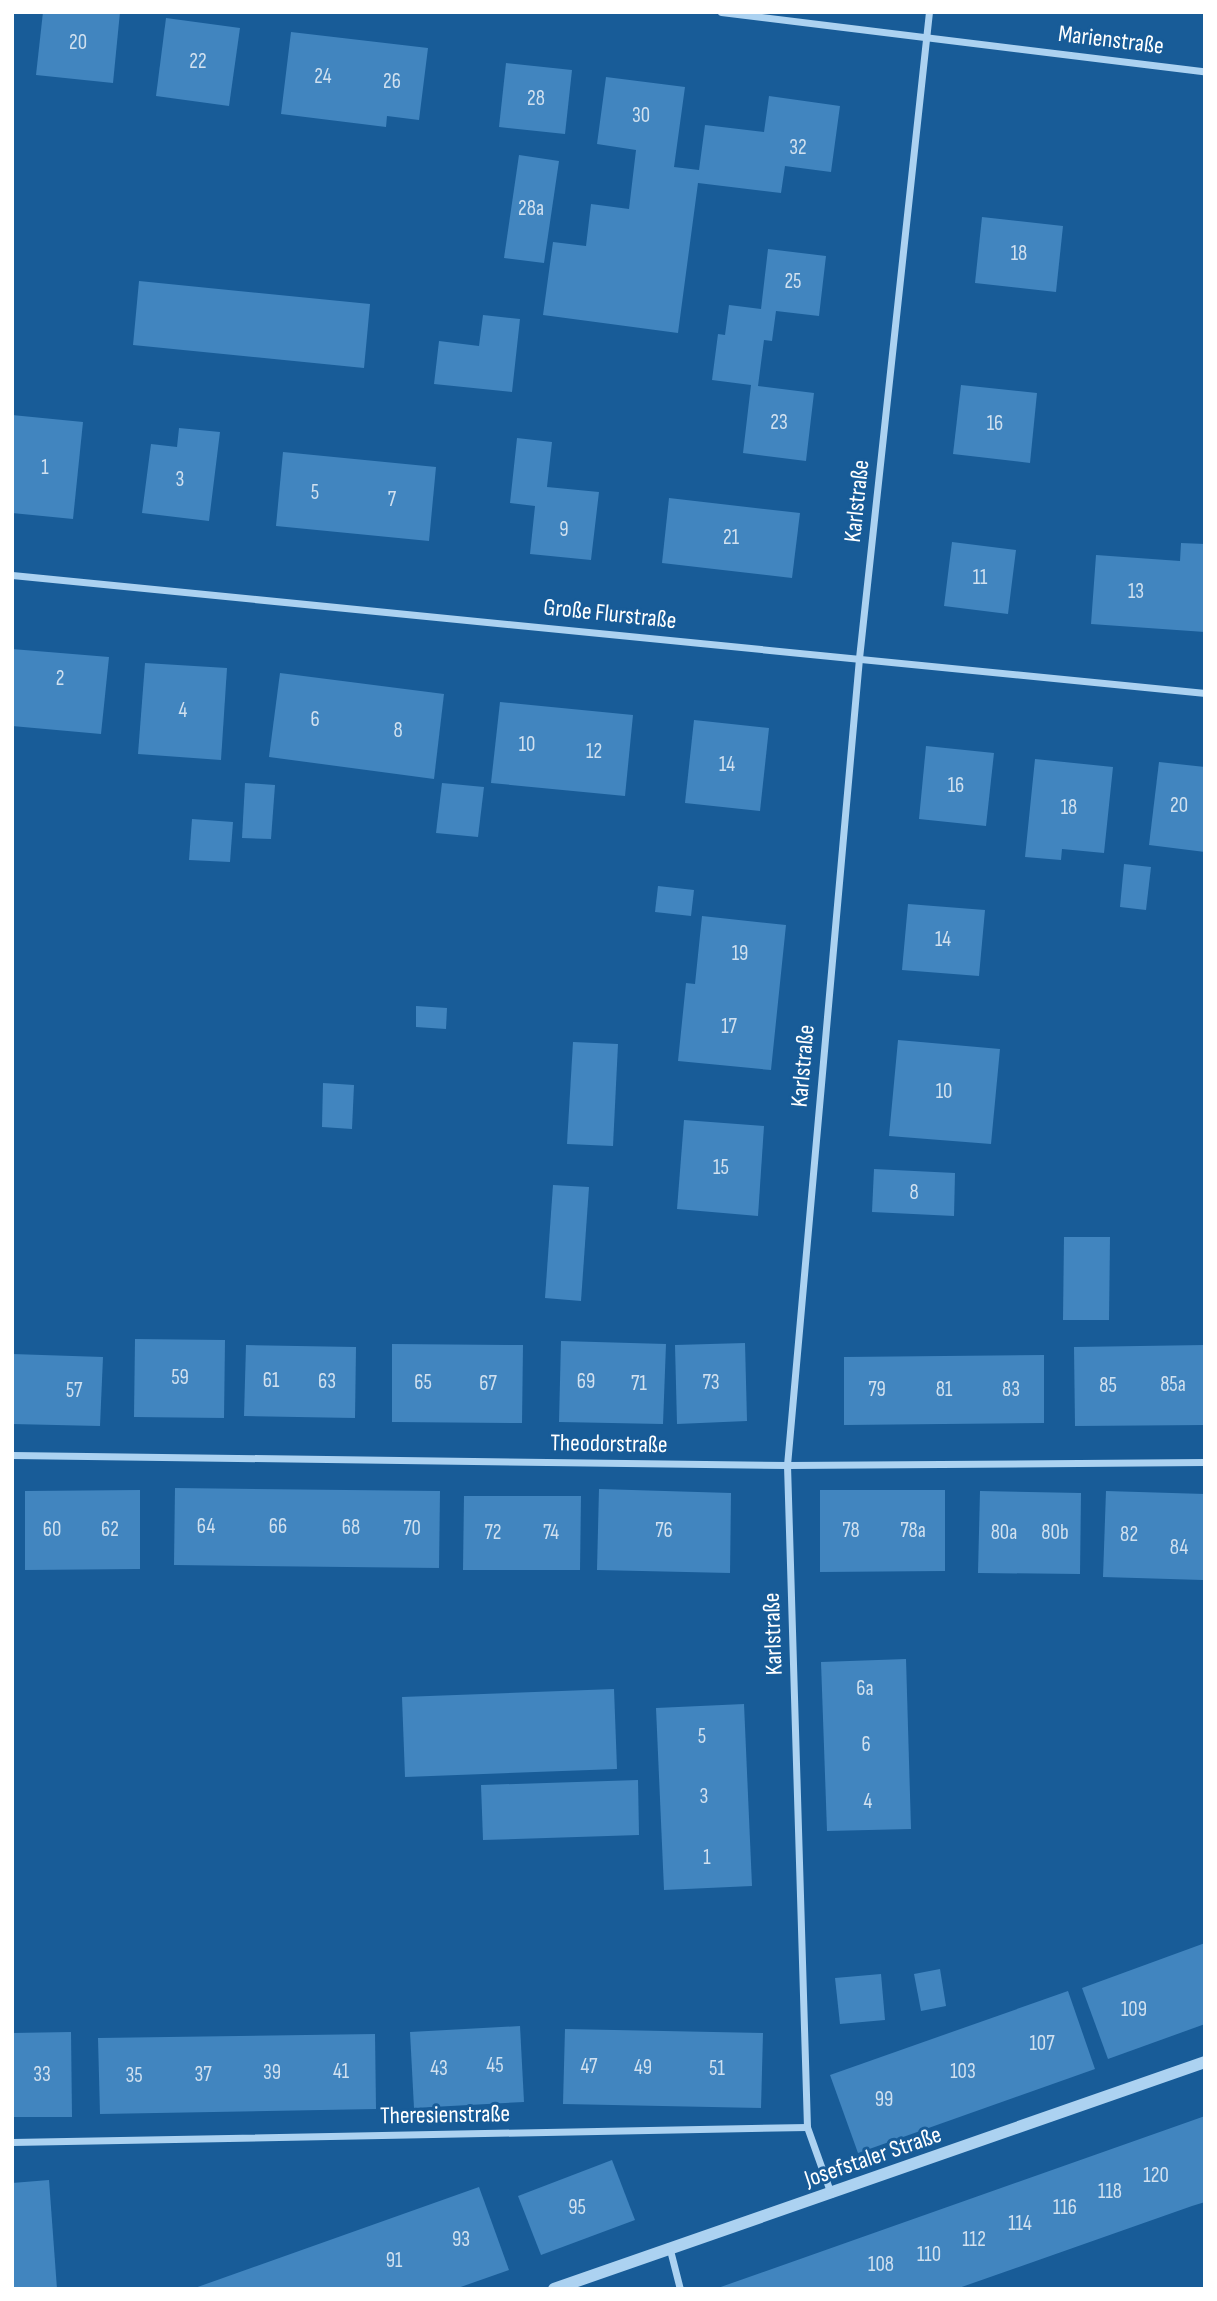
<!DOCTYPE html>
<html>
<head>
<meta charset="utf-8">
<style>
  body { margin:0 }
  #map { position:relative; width:1217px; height:2301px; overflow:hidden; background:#185c98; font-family:"Sofia Sans Condensed",sans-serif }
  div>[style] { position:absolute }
  .building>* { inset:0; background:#4185bf }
  .minor>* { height:7px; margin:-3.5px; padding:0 3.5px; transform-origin:3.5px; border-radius:3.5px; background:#acd2f1 }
  .tertiary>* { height:12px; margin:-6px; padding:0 6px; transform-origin:6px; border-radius:6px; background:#acd2f1 }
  span { translate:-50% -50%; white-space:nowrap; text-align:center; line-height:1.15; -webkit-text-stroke:6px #185c98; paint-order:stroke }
  .number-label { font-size:21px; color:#d0e0ef }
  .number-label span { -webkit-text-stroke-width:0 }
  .street-label { font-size:24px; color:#fff }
  .frame { position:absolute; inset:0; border:14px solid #fff; pointer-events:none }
</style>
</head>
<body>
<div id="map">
  <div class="building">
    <div style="clip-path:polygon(43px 12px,120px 12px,113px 83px,36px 75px)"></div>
    <div style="clip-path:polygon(166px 18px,240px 28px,229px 106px,156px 96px)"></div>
    <div style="clip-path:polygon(291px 32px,428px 48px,419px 120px,387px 116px,386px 127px,281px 114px)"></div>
    <div style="clip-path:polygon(506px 63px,572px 70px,565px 134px,499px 127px)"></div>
    <div style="clip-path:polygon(606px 77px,685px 87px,674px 167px,699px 170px,705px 125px,764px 132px,769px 96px,840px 106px,831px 172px,785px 166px,781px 193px,698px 183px,678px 333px,543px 315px,553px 242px,586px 246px,591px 204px,629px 209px,636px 150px,597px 144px)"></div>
    <div style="clip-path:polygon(519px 155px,559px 161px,544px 263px,504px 258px)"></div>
    <div style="clip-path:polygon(982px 217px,1063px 226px,1056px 292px,975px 283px)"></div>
    <div style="clip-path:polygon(768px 249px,826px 256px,819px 316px,776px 311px,772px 341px,764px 340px,758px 386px,814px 393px,806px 461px,743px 453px,751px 385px,712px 380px,718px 334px,725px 335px,729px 305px,761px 309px)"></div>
    <div style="clip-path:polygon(139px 281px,370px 304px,364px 368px,133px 345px)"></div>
    <div style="clip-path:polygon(483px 315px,520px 319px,512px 392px,434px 384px,439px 341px,479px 346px)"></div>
    <div style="clip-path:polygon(961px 385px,1037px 393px,1030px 463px,953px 454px)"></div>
    <div style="clip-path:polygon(12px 415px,83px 422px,73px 519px,12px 513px)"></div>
    <div style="clip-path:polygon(179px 428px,220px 432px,209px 521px,142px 513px,151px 444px,177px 447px)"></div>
    <div style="clip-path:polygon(517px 438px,552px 442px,547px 487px,599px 492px,591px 560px,530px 554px,535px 506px,510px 503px)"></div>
    <div style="clip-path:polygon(283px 452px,436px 467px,429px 541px,276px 526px)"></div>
    <div style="clip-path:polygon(669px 498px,800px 513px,792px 578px,662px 563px)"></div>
    <div style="clip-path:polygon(952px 542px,1016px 550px,1008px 614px,944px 606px)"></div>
    <div style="clip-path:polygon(1181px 543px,1205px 544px,1205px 632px,1091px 624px,1096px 555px,1180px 561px)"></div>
    <div style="clip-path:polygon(12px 649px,109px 657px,101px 734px,12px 726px)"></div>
    <div style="clip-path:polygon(145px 663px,227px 668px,221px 760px,138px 754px)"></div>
    <div style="clip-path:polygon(280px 673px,444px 694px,434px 779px,269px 757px)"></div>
    <div style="clip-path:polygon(500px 702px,633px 715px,625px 796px,491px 783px)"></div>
    <div style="clip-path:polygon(694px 720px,769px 728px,760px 811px,685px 803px)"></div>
    <div style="clip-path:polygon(926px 746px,994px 753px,986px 826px,919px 819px)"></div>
    <div style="clip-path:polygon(1035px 759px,1113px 767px,1104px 853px,1062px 849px,1061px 860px,1025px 857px)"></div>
    <div style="clip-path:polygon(1159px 762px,1205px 767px,1205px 852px,1149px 845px)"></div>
    <div style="clip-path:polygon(245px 783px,275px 785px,271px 839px,242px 838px)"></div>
    <div style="clip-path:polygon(442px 783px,484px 787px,478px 837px,436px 833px)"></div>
    <div style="clip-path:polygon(192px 819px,233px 822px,230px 862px,189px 860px)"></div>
    <div style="clip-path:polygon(1124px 864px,1151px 867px,1146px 910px,1120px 907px)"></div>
    <div style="clip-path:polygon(658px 886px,694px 890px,691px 916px,655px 912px)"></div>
    <div style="clip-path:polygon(908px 904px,985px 910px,979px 976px,902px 970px)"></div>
    <div style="clip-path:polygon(702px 916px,786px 925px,771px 1070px,678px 1061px,686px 983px,695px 984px)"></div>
    <div style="clip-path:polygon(416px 1006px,447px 1008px,446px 1029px,416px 1027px)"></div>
    <div style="clip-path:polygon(898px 1040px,1000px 1049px,991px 1144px,889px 1136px)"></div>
    <div style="clip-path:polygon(573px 1042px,618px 1044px,613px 1146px,567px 1144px)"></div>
    <div style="clip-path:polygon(323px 1083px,354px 1085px,352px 1129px,322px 1127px)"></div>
    <div style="clip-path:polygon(684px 1120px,764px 1126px,758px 1216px,677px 1209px)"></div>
    <div style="clip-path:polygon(874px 1169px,955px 1173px,954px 1216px,872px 1212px)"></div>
    <div style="clip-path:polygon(553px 1185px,589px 1187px,581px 1301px,545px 1298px)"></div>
    <div style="clip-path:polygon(1064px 1237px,1110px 1237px,1109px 1320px,1063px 1320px)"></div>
    <div style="clip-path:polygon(135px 1339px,225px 1340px,224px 1418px,134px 1417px)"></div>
    <div style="clip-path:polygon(561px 1341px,666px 1344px,663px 1424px,559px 1422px)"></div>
    <div style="clip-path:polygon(745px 1343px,747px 1421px,677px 1424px,675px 1345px)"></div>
    <div style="clip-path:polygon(392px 1344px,523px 1345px,522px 1423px,392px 1422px)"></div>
    <div style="clip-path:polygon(246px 1345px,356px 1347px,355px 1418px,244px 1416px)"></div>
    <div style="clip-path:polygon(1205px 1345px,1205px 1425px,1075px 1426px,1074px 1347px)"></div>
    <div style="clip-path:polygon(12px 1354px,103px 1357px,100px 1426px,12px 1424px)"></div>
    <div style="clip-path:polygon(1044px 1355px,1044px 1423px,844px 1425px,844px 1357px)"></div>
    <div style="clip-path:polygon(175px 1488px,440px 1491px,439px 1568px,174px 1565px)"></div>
    <div style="clip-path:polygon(599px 1489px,731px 1493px,730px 1573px,597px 1570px)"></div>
    <div style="clip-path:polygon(140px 1490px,140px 1569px,25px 1570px,25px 1491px)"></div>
    <div style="clip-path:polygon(820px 1490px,945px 1490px,945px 1571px,820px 1572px)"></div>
    <div style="clip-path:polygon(980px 1491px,1081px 1493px,1080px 1574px,978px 1573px)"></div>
    <div style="clip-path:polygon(1106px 1491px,1205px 1494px,1203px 1580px,1103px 1577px)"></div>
    <div style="clip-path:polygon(464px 1496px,581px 1496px,580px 1570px,463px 1570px)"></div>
    <div style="clip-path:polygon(906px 1659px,911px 1829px,827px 1831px,821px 1662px)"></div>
    <div style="clip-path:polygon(614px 1689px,617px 1769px,405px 1777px,402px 1697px)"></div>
    <div style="clip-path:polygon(744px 1704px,752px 1886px,664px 1890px,656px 1708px)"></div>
    <div style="clip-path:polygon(638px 1780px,639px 1835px,483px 1840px,481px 1785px)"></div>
    <div style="clip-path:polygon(1205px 1943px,1205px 2024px,1108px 2059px,1082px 1988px)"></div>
    <div style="clip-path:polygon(940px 1969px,946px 2006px,921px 2011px,914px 1974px)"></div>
    <div style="clip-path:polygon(881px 1974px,885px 2020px,840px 2024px,835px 1978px)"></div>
    <div style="clip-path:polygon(1068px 1991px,1095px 2069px,858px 2153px,830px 2075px)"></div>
    <div style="clip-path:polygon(520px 2026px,524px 2102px,414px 2108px,410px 2032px)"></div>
    <div style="clip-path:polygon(565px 2029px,763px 2033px,761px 2108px,563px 2104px)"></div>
    <div style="clip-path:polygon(71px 2032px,72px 2117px,12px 2117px,12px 2033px)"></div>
    <div style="clip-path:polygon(375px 2034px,376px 2109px,100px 2114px,98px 2038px)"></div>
    <div style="clip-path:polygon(1205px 2116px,1205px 2202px,1192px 2206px,956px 2289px,715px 2289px)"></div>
    <div style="clip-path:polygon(612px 2160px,635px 2220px,541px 2255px,518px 2196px)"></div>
    <div style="clip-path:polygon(49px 2180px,57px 2289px,12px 2289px,12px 2183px)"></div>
    <div style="clip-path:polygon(479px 2187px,509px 2270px,455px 2289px,192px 2289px)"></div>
  </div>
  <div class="minor">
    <div style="left:721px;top:12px;width:488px;rotate:7deg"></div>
    <div style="left:12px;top:575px;width:1199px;rotate:5.65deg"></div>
    <div style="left:12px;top:1455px;width:775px;rotate:0.74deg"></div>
    <div style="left:787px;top:1465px;width:418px;rotate:-0.4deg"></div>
    <div style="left:12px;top:2142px;width:795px;rotate:-1.08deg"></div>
    <div style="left:831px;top:2194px;width:71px;rotate:-109.7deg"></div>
    <div style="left:807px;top:2127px;width:662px;rotate:-91.73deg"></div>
    <div style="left:787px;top:1465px;width:810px;rotate:-84.9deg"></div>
    <div style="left:859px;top:658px;width:650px;rotate:-83.82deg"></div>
    <div style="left:669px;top:2246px;width:44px;rotate:75.7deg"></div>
  </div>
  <div class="tertiary">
    <div style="left:554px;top:2289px;width:689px;rotate:-19.22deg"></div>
  </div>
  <div class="number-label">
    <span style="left:78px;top:43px">20</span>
    <span style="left:198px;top:62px">22</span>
    <span style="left:323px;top:77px">24</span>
    <span style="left:392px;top:82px">26</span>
    <span style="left:536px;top:99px">28</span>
    <span style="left:641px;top:116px">30</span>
    <span style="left:798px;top:148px">32</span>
    <span style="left:531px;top:209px">28a</span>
    <span style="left:1019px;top:254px">18</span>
    <span style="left:793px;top:282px">25</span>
    <span style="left:779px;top:423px">23</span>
    <span style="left:995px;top:424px">16</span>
    <span style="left:45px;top:468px">1</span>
    <span style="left:180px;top:480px">3</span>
    <span style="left:315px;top:493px">5</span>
    <span style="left:392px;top:500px">7</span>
    <span style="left:564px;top:530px">9</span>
    <span style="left:731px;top:538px">21</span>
    <span style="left:980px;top:578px">11</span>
    <span style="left:1136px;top:592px">13</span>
    <span style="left:60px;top:679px">2</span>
    <span style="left:183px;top:711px">4</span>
    <span style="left:315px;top:720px">6</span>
    <span style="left:398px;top:731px">8</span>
    <span style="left:527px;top:745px">10</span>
    <span style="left:594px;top:752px">12</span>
    <span style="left:727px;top:765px">14</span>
    <span style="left:956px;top:786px">16</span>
    <span style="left:1179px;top:806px">20</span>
    <span style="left:1069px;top:808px">18</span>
    <span style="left:943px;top:940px">14</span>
    <span style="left:740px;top:954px">19</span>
    <span style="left:729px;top:1027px">17</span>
    <span style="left:944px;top:1092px">10</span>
    <span style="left:721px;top:1168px">15</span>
    <span style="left:914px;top:1193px">8</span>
    <span style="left:180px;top:1378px">59</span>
    <span style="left:271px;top:1381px">61</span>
    <span style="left:327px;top:1382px">63</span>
    <span style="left:586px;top:1382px">69</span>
    <span style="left:423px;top:1383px">65</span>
    <span style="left:711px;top:1383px">73</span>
    <span style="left:488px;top:1384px">67</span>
    <span style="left:639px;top:1384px">71</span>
    <span style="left:1173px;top:1385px">85a</span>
    <span style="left:1108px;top:1386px">85</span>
    <span style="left:877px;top:1390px">79</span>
    <span style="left:944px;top:1390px">81</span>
    <span style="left:1011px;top:1390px">83</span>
    <span style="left:74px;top:1391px">57</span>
    <span style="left:206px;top:1527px">64</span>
    <span style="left:278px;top:1527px">66</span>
    <span style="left:351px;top:1528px">68</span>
    <span style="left:412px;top:1529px">70</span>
    <span style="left:52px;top:1530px">60</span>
    <span style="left:110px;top:1530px">62</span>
    <span style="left:664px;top:1531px">76</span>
    <span style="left:851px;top:1531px">78</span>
    <span style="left:913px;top:1531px">78a</span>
    <span style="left:493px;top:1533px">72</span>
    <span style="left:551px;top:1533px">74</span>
    <span style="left:1004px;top:1533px">80a</span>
    <span style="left:1055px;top:1533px">80b</span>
    <span style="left:1129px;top:1535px">82</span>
    <span style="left:1179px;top:1548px">84</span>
    <span style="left:865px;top:1689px">6a</span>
    <span style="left:702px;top:1737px">5</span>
    <span style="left:866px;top:1745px">6</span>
    <span style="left:704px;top:1797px">3</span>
    <span style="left:868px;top:1802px">4</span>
    <span style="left:707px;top:1858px">1</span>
    <span style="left:1134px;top:2010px">109</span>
    <span style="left:1042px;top:2044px">107</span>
    <span style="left:495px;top:2066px">45</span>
    <span style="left:589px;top:2067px">47</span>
    <span style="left:643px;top:2068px">49</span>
    <span style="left:439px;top:2069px">43</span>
    <span style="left:717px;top:2069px">51</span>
    <span style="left:341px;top:2072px">41</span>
    <span style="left:963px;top:2072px">103</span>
    <span style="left:272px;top:2073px">39</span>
    <span style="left:42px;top:2075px">33</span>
    <span style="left:203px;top:2075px">37</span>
    <span style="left:134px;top:2076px">35</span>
    <span style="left:884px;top:2100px">99</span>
    <span style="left:1156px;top:2176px">120</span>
    <span style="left:1110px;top:2192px">118</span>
    <span style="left:577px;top:2208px">95</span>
    <span style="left:1065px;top:2208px">116</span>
    <span style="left:1020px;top:2224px">114</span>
    <span style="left:461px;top:2240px">93</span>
    <span style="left:974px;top:2240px">112</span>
    <span style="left:929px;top:2255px">110</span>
    <span style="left:394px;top:2261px">91</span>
    <span style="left:881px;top:2265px">108</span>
  </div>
  <div class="street-label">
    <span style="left:1111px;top:40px;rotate:7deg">Marienstraße</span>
    <span style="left:857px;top:501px;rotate:-84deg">Karlstraße</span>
    <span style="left:610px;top:614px;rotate:6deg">Große Flurstraße</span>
    <span style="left:803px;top:1066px;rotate:-85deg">Karlstraße</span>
    <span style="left:609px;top:1444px;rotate:1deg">Theodorstraße</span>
    <span style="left:773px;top:1634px;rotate:-92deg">Karlstraße</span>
    <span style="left:445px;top:2115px;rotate:-1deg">Theresienstraße</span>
    <span style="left:873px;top:2157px;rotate:-19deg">Josefstaler Straße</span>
  </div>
  <div class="frame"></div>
</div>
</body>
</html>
